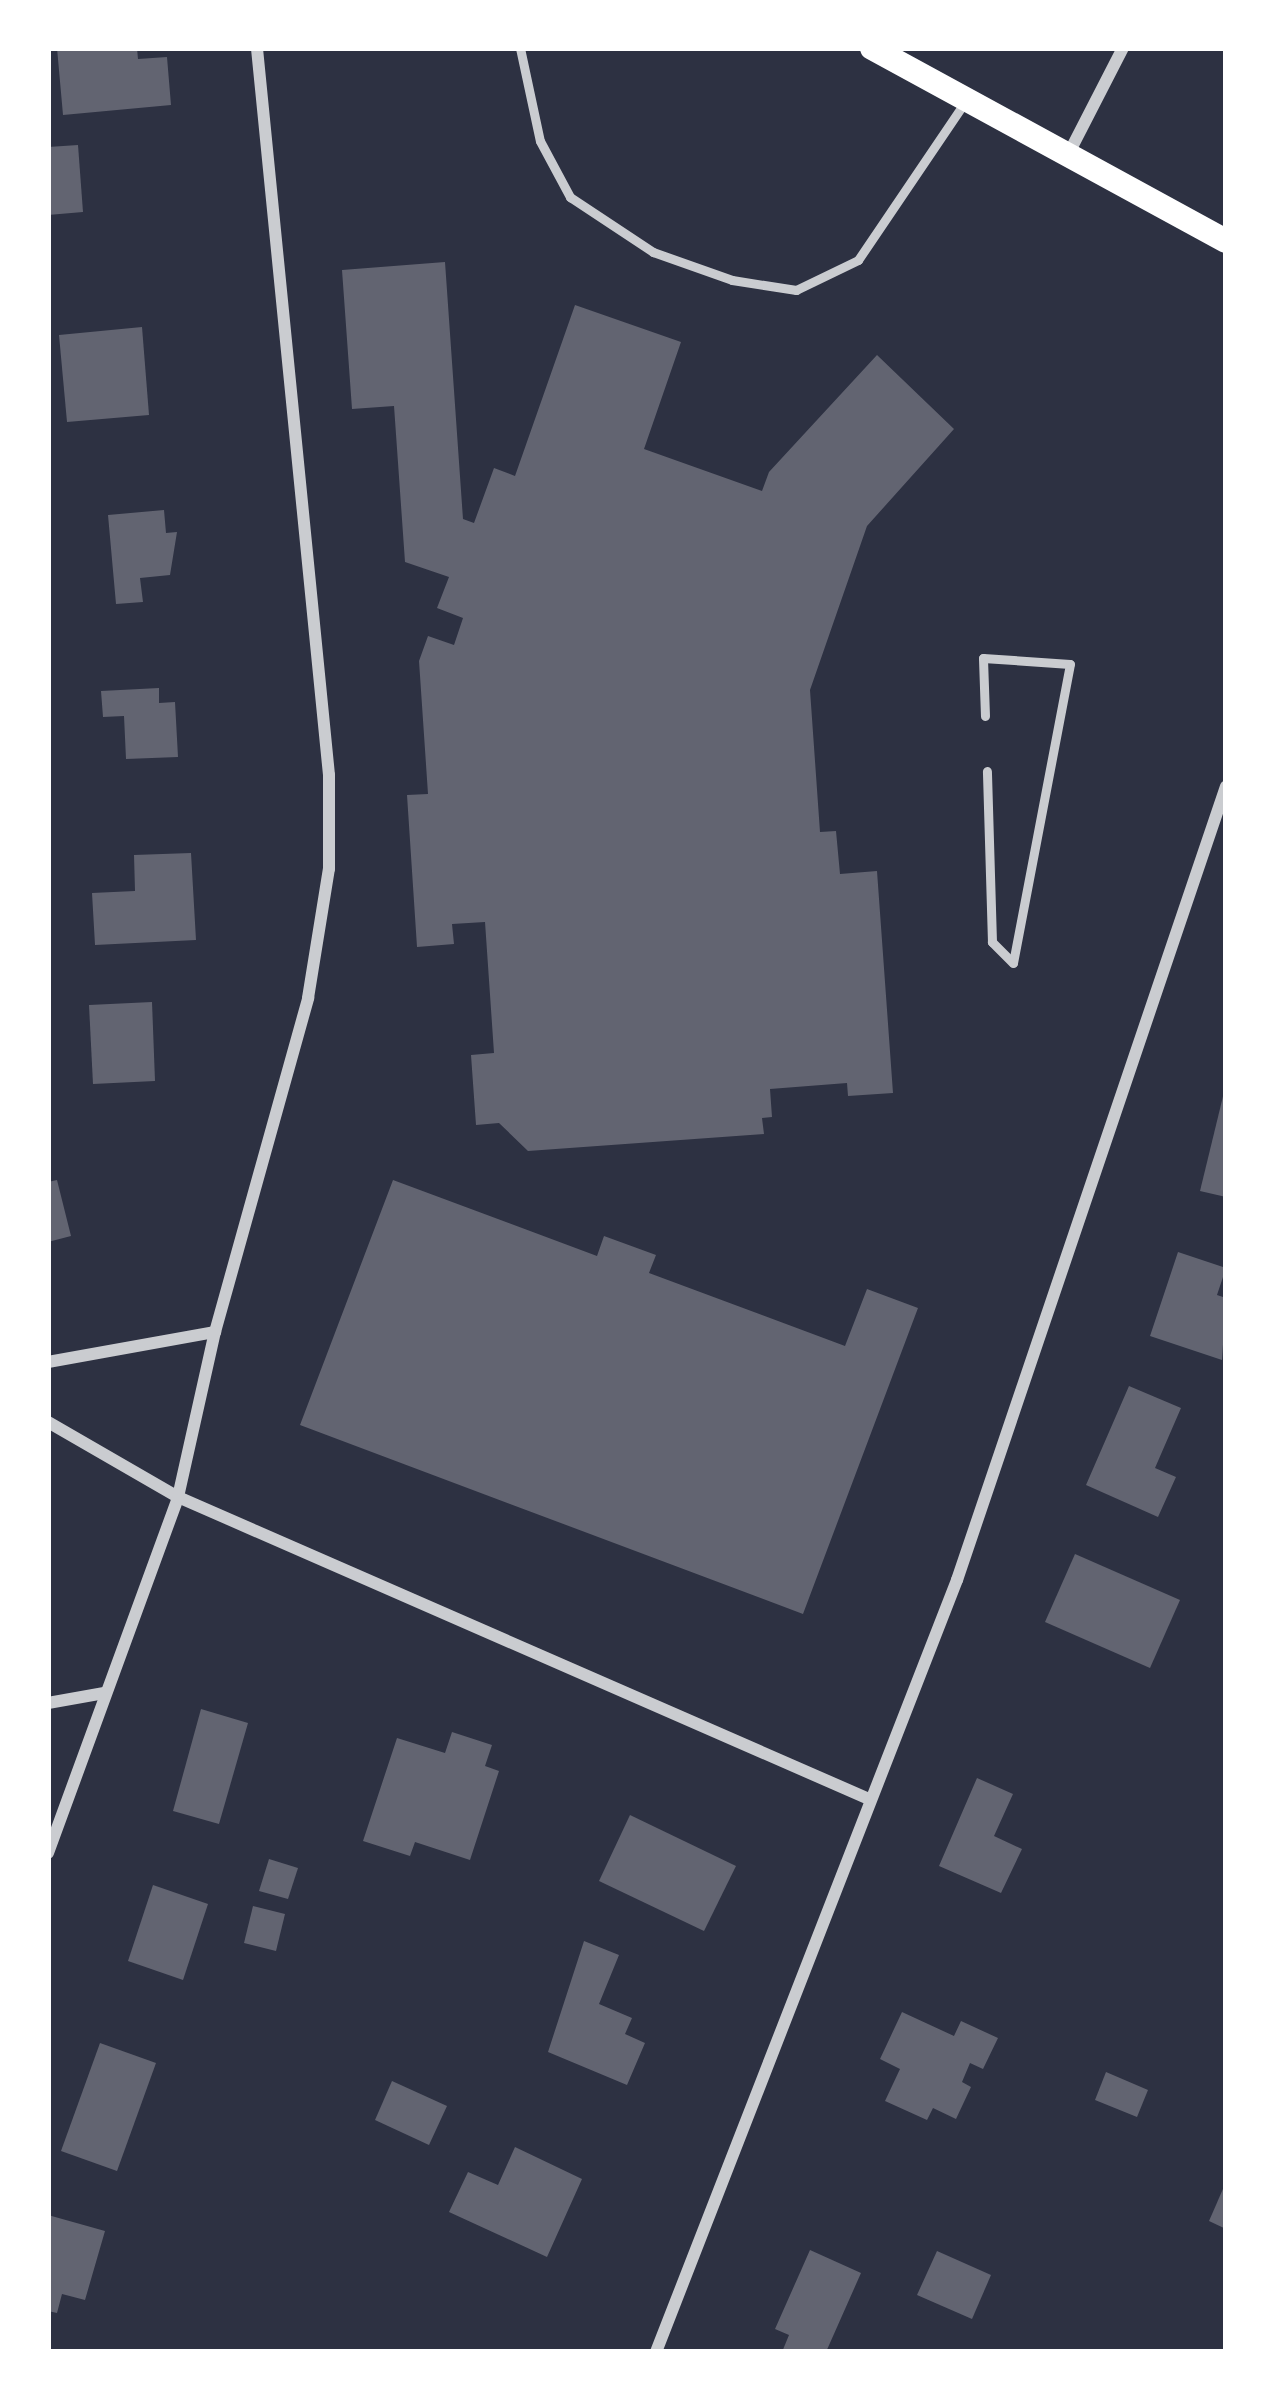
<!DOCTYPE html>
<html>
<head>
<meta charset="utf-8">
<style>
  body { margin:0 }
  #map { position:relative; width:1274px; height:2400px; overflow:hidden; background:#2d3142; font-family:Lora,serif }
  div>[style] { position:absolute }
  .building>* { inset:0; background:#626471 }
  .service>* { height:9px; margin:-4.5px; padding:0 4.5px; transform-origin:4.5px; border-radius:4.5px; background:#caccd0 }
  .minor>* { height:12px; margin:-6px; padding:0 6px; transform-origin:6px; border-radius:6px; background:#caccd0 }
  .secondary>* { height:24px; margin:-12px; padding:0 12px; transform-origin:12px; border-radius:12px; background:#fff }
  span { translate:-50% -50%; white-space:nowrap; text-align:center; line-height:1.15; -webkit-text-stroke:9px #fff; paint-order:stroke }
  .frame { position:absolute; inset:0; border:51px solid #fff; pointer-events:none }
</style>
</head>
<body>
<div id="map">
  <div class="building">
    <div style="clip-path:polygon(57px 48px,137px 48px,138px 59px,167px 57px,171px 105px,63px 115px)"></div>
    <div style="clip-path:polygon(78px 145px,83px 212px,48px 215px,48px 147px)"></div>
    <div style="clip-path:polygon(445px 262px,463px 519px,474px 523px,494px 468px,515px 476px,575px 305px,681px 342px,644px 449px,762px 491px,769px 472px,877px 355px,954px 429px,867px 526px,810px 690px,820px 832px,836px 831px,840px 874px,877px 871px,893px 1093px,848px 1096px,847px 1083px,770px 1089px,772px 1117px,762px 1118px,764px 1134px,528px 1151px,499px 1123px,476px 1125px,471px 1055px,494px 1053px,485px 922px,452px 924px,454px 944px,417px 947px,407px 795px,428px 794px,419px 661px,428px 636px,454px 645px,463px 618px,437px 608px,449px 577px,405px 562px,394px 406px,352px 409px,342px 270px)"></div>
    <div style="clip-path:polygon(142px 327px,149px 415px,67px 422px,59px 335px)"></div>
    <div style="clip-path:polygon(164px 510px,166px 533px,177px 532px,170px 575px,140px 578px,143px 602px,116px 604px,108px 515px)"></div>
    <div style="clip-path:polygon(159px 688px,159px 703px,175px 702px,178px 757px,126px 759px,124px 716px,103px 717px,101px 691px)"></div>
    <div style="clip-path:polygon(191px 853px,196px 940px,95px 945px,92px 893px,135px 891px,134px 855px)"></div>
    <div style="clip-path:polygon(152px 1002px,155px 1081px,93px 1084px,89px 1005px)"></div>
    <div style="clip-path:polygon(1226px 1084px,1226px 1197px,1200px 1191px)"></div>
    <div style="clip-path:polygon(57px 1180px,71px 1236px,48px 1242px,48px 1182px)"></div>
    <div style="clip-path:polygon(393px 1180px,597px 1256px,604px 1236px,656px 1255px,649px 1273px,845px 1346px,867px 1289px,918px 1308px,803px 1614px,300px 1425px)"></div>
    <div style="clip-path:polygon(1178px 1252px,1226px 1268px,1217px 1295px,1226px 1298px,1222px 1360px,1150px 1336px)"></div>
    <div style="clip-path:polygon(1129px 1386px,1181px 1408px,1155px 1468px,1176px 1477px,1158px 1517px,1086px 1485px)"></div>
    <div style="clip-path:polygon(1075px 1554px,1180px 1600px,1150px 1668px,1045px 1622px)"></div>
    <div style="clip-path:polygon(201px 1709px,248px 1723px,219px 1824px,173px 1811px)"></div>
    <div style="clip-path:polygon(452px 1732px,492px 1745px,485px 1766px,499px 1771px,470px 1860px,415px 1842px,410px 1856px,363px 1841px,397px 1738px,445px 1753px)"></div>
    <div style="clip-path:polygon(977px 1778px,1013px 1794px,994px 1836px,1022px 1849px,1001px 1893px,939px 1866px)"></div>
    <div style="clip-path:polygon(630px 1815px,736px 1866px,704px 1931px,599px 1881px)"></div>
    <div style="clip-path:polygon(269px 1859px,298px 1868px,288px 1899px,259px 1891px)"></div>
    <div style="clip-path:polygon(153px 1885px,208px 1904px,183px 1980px,128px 1961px)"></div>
    <div style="clip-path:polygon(253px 1906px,285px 1914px,276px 1951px,244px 1943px)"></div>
    <div style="clip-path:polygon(584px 1941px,619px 1955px,599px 2004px,632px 2018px,625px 2034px,645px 2043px,627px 2085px,548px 2052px)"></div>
    <div style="clip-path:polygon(902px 2012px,954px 2036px,961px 2021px,998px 2038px,983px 2069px,970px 2063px,962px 2082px,971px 2087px,956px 2119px,933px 2108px,927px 2120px,885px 2101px,900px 2069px,880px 2059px)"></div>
    <div style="clip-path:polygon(100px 2043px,156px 2063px,117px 2171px,61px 2151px)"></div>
    <div style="clip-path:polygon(1106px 2072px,1148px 2090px,1137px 2117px,1095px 2100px)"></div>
    <div style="clip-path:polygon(392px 2081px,447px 2106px,429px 2145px,375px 2120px)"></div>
    <div style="clip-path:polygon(515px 2147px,582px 2179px,547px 2257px,449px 2212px,468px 2172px,498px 2185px)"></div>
    <div style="clip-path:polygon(1226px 2182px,1226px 2229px,1209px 2221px)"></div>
    <div style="clip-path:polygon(48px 2215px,105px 2231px,85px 2300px,62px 2294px,57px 2313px,48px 2311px)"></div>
    <div style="clip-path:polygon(810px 2250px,861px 2273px,826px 2352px,782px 2352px,789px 2335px,775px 2329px)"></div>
    <div style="clip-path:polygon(937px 2251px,991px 2275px,972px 2319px,917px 2295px)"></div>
  </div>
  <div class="service">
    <div style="left:520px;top:48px;width:95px;rotate:77.9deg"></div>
    <div style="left:540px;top:141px;width:64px;rotate:61.8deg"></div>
    <div style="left:570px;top:197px;width:100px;rotate:33.5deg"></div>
    <div style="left:653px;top:252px;width:84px;rotate:19.5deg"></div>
    <div style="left:732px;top:280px;width:65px;rotate:8.9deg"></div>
    <div style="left:796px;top:290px;width:69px;rotate:-25.8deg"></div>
    <div style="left:858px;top:260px;width:191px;rotate:-55.9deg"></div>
    <div style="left:985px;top:716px;width:58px;rotate:-92deg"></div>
    <div style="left:983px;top:658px;width:87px;rotate:3.9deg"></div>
    <div style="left:1070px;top:664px;width:304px;rotate:100.8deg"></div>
    <div style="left:1013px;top:963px;width:30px;rotate:-135deg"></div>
    <div style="left:992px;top:942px;width:171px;rotate:-91.7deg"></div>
  </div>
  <div class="minor">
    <div style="left:1070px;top:151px;width:116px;rotate:-62.8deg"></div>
    <div style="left:48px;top:1362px;width:170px;rotate:-10.2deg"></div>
    <div style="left:215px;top:1332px;width:347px;rotate:-74.4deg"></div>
    <div style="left:308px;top:998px;width:131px;rotate:-80.8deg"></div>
    <div style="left:329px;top:869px;width:94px;rotate:-90deg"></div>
    <div style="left:329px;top:775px;width:731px;rotate:-95.66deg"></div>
    <div style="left:48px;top:1422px;width:150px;rotate:30deg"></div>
    <div style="left:178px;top:1497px;width:754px;rotate:23.61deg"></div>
    <div style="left:48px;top:1703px;width:57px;rotate:-10.1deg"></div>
    <div style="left:48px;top:1853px;width:379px;rotate:-69.9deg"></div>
    <div style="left:178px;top:1497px;width:169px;rotate:-77.4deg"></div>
    <div style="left:656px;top:2352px;width:829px;rotate:-68.7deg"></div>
    <div style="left:957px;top:1580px;width:838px;rotate:-71.28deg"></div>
  </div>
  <div class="secondary">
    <div style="left:872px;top:48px;width:403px;rotate:28.6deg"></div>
  </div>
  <div class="frame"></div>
</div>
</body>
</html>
